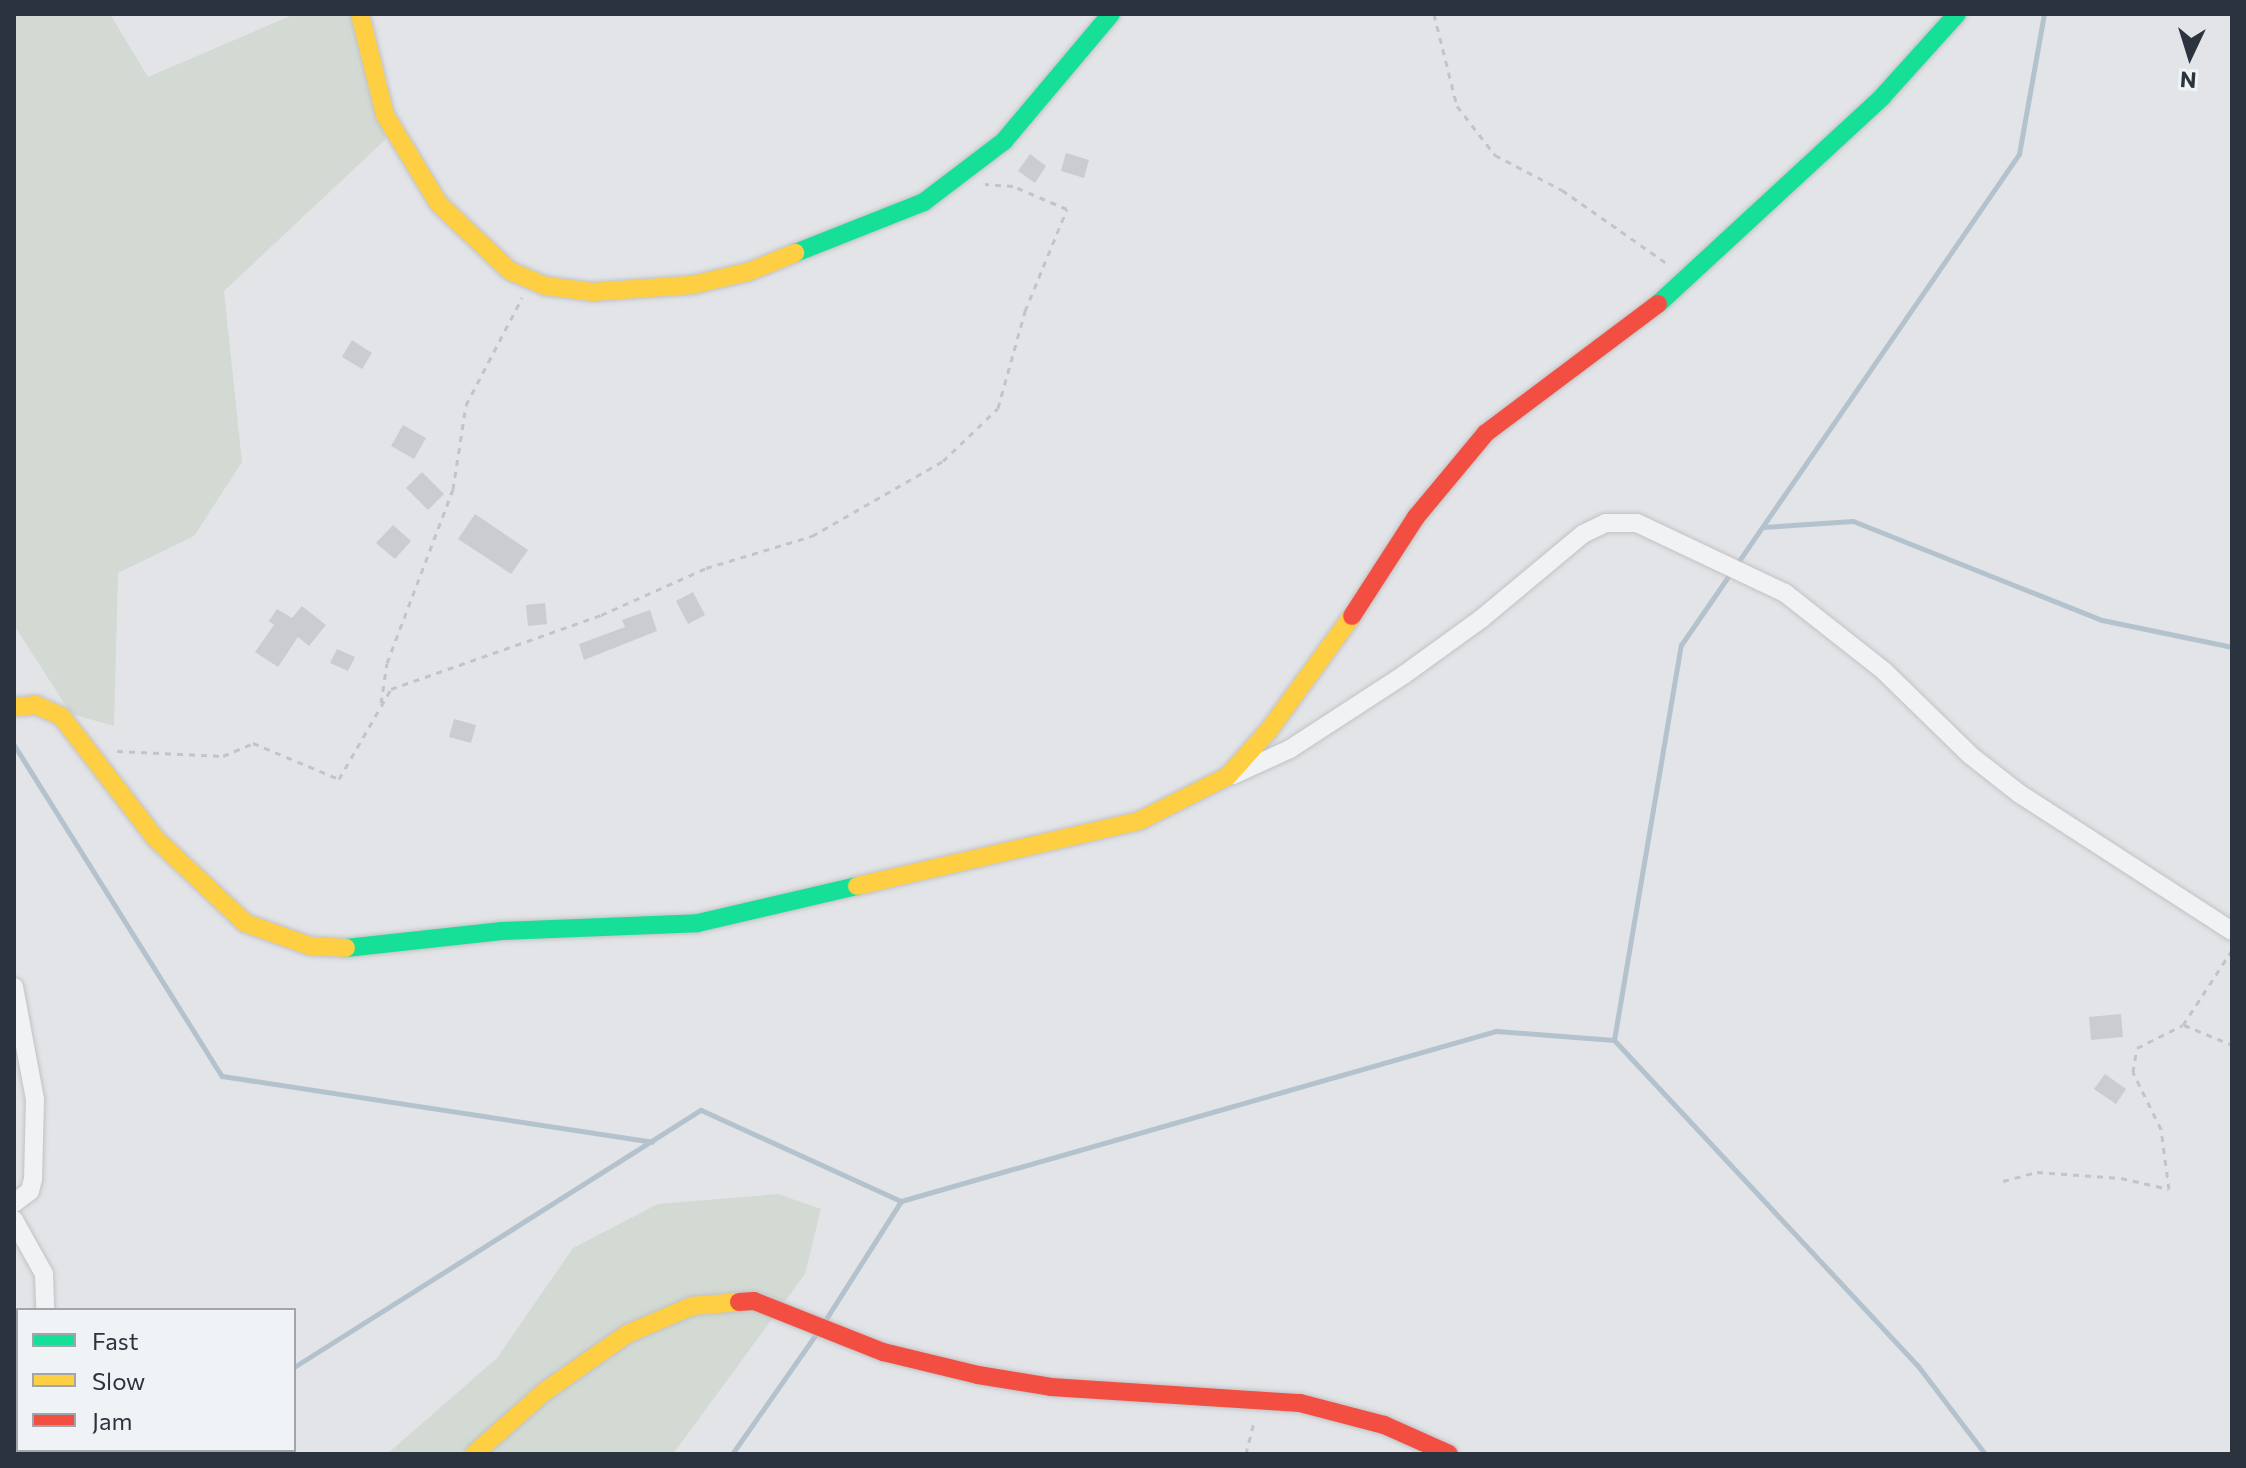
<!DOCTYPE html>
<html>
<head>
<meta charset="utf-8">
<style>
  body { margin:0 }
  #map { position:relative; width:2246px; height:1468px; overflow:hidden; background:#e2e4e7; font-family:Commissioner,sans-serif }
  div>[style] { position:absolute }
  .green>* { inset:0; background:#d3dad3 }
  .stream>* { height:5px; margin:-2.5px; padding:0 2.5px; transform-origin:2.5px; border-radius:2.5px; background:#b4c2ce }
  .building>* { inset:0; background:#cbcccf }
  .path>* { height:3px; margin-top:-1.5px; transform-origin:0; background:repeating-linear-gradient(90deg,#c2c5c7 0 6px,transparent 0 12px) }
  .roads { filter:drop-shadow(0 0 2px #c1c2c5) drop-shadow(0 0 2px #c1c2c5) }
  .street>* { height:18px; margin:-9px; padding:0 9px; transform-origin:9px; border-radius:9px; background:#f1f2f4 }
  .fast>* { height:18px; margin:-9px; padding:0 9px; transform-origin:9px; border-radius:9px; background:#16e098 }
  .slow>* { height:18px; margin:-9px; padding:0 9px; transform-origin:9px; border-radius:9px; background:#ffcf43 }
  .jam>* { height:18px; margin:-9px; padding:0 9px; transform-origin:9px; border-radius:9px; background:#f24e42 }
  span { translate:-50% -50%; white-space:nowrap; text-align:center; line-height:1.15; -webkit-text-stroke:8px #f0f3f6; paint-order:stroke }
  .frame { position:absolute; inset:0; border:16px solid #2b333e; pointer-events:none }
  .legend { position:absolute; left:16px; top:1308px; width:280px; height:144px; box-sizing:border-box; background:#f0f3f6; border:2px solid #a1a6ac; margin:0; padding:10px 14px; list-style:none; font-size:24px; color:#2b333e }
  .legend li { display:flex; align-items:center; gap:16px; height:40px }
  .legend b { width:40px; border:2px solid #a1a6ac }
  .north { position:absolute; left:2150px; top:16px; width:80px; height:80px; -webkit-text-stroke:6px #f0f3f6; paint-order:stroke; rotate:184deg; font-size:22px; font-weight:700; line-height:32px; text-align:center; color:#2b333e }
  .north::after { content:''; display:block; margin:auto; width:28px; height:36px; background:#2b333e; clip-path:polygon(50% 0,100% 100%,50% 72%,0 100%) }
</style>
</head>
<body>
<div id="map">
  <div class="green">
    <div style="clip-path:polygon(14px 14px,110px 14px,148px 77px,295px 14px,351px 14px,386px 139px,224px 291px,242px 462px,194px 536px,118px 573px,114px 726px,71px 714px,14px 625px)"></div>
    <div style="clip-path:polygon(778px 1194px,821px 1209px,805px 1274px,673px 1454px,387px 1454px,497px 1358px,573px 1248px,658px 1204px)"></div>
  </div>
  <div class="stream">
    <div style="left:1763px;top:527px;width:90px;rotate:-3.8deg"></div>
    <div style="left:1853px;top:521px;width:268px;rotate:21.7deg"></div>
    <div style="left:2102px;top:620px;width:133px;rotate:11.7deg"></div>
    <div style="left:14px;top:745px;width:391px;rotate:57.9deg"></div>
    <div style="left:222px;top:1076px;width:435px;rotate:8.7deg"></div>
    <div style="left:1614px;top:1040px;width:401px;rotate:-80.4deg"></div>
    <div style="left:1681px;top:645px;width:596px;rotate:-55.46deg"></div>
    <div style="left:2019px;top:154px;width:142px;rotate:-79.9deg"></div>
    <div style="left:824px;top:1322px;width:143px;rotate:-57.5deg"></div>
    <div style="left:294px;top:1367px;width:481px;rotate:-32.3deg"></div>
    <div style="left:701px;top:1110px;width:220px;rotate:24.5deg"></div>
    <div style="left:901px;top:1201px;width:619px;rotate:-15.95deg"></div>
    <div style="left:1496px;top:1031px;width:118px;rotate:4.4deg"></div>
    <div style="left:1614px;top:1040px;width:446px;rotate:47deg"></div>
    <div style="left:1918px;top:1366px;width:111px;rotate:52.7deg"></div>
    <div style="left:126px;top:1454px;width:13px;rotate:-18deg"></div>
    <div style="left:732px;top:1454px;width:146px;rotate:-55deg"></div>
  </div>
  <div class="building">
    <div style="clip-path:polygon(1066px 153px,1089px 160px,1084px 178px,1061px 171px)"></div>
    <div style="clip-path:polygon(1030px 154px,1046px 166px,1035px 183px,1018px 171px)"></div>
    <div style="clip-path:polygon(352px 340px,372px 353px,362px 369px,342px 357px)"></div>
    <div style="clip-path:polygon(403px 425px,426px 438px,414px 459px,391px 446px)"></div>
    <div style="clip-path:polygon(422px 472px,444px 494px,428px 510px,406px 488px)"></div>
    <div style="clip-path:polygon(475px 514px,528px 550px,511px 574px,458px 539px)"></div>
    <div style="clip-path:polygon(393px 525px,411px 541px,395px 559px,376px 543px)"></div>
    <div style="clip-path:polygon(693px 592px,705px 615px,688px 624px,676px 601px)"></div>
    <div style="clip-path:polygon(545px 603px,547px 624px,528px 626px,526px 605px)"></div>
    <div style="clip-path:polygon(302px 606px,326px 625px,309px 646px,298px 637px,278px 667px,255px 652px,274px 625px,269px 621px,277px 609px,292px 618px)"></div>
    <div style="clip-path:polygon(650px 610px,657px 631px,584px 660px,579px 644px,625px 627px,622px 620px)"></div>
    <div style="clip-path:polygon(337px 649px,355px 657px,348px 671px,330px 663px)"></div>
    <div style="clip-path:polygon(454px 719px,476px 725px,471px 743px,449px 737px)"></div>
    <div style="clip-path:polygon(2121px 1014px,2123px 1037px,2091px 1040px,2089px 1017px)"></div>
    <div style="clip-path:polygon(2105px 1074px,2126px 1089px,2116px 1104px,2094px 1089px)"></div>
  </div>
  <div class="path">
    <div style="left:1434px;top:14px;width:95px;rotate:76deg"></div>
    <div style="left:1457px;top:106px;width:62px;rotate:52.2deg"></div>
    <div style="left:1495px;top:155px;width:76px;rotate:27.6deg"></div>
    <div style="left:1562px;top:190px;width:131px;rotate:35deg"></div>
    <div style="left:381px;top:703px;width:40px;rotate:-81.5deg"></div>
    <div style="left:387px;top:663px;width:186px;rotate:-69.2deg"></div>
    <div style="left:453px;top:489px;width:85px;rotate:-81.2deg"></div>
    <div style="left:466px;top:405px;width:121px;rotate:-62.4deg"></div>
    <div style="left:117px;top:751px;width:106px;rotate:2.7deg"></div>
    <div style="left:223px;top:756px;width:33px;rotate:-23deg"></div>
    <div style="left:253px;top:743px;width:93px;rotate:22.7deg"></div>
    <div style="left:339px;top:779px;width:104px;rotate:-60deg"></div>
    <div style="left:391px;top:689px;width:223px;rotate:-19.4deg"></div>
    <div style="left:601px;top:615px;width:115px;rotate:-24.1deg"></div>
    <div style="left:706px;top:568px;width:111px;rotate:-16.8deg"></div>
    <div style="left:812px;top:536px;width:151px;rotate:-29.8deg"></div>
    <div style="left:943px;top:461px;width:76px;rotate:-43.9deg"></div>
    <div style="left:998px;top:408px;width:101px;rotate:-74.4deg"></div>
    <div style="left:1025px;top:311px;width:110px;rotate:-67.6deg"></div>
    <div style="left:1067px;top:209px;width:59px;rotate:-156.9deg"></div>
    <div style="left:1013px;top:186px;width:28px;rotate:-176deg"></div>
    <div style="left:2184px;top:1025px;width:52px;rotate:22.6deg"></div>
    <div style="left:2003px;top:1181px;width:35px;rotate:-15deg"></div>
    <div style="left:2037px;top:1172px;width:84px;rotate:4.1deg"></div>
    <div style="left:2121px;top:1178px;width:49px;rotate:12.9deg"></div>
    <div style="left:2169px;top:1189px;width:61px;rotate:-97.6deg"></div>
    <div style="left:2161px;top:1129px;width:64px;rotate:-116.2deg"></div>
    <div style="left:2133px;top:1072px;width:24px;rotate:-81deg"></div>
    <div style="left:2137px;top:1048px;width:51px;rotate:-26.6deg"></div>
    <div style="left:2183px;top:1025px;width:90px;rotate:-56.8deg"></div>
    <div style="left:1246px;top:1454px;width:34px;rotate:-76deg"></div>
  </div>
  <div class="roads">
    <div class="street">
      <div style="left:1233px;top:775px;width:63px;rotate:-24.5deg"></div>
      <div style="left:1290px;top:749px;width:137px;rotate:-33.1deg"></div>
      <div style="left:1405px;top:674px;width:94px;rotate:-35.9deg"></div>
      <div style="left:1481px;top:619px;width:133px;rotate:-39.8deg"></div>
      <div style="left:1583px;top:534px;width:25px;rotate:-26deg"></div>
      <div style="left:1606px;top:523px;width:31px"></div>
      <div style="left:1637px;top:523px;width:164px;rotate:25.3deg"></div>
      <div style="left:1785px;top:593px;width:126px;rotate:38.2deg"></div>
      <div style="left:1884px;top:671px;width:120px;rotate:44.3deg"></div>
      <div style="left:1970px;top:755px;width:63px;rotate:38deg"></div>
      <div style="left:2020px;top:794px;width:252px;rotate:32.9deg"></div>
      <div style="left:14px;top:987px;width:114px;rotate:79.4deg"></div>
      <div style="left:35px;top:1099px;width:80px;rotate:91.4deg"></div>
      <div style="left:33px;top:1179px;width:12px;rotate:104deg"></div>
      <div style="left:30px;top:1191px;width:20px;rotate:143deg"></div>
      <div style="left:14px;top:1220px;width:62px;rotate:60.9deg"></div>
      <div style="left:44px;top:1274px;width:36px;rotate:88deg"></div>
      <div style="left:14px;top:1367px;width:6px;rotate:-51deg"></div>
    </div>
    <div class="fast">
      <div style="left:795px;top:253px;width:139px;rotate:-21.6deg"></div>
      <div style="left:924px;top:202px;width:101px;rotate:-37.3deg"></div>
      <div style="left:1004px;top:141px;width:166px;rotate:-49.9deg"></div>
      <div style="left:1658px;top:304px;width:305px;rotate:-42.7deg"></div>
      <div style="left:1882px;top:97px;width:112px;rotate:-47.9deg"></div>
      <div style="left:346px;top:948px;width:157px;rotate:-6.2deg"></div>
      <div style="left:502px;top:931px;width:196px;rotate:-2.3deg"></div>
      <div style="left:698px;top:923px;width:163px;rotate:-13.1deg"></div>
    </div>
    <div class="slow">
      <div style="left:360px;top:14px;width:104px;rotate:76.1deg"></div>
      <div style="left:385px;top:115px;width:104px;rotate:58.8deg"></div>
      <div style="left:439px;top:204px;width:98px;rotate:43.3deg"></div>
      <div style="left:510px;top:271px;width:39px;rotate:23deg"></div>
      <div style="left:546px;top:286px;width:46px;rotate:7.4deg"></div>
      <div style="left:592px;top:292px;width:100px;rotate:-4deg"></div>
      <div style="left:692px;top:285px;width:57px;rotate:-13.1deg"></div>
      <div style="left:748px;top:272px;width:51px;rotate:-22deg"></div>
      <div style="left:14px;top:707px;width:22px;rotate:-5deg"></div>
      <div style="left:36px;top:705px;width:27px;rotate:24deg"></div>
      <div style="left:61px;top:716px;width:155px;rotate:52.3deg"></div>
      <div style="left:156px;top:839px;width:122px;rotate:43.3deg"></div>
      <div style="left:245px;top:923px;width:69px;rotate:19.5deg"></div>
      <div style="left:310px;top:946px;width:36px;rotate:3deg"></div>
      <div style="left:857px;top:886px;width:289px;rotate:-13deg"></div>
      <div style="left:1139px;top:821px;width:100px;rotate:-26.8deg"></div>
      <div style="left:1228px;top:776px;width:62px;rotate:-48.3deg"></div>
      <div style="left:1269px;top:730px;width:141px;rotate:-53.9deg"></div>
      <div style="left:474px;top:1454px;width:94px;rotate:-41.5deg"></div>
      <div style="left:544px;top:1392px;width:101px;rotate:-34.9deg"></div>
      <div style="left:627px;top:1334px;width:71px;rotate:-23.3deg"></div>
      <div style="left:692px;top:1306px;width:47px;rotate:-4.9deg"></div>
    </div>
    <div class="jam">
      <div style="left:1352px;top:616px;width:118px;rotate:-57.1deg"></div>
      <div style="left:1416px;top:517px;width:109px;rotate:-50.2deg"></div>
      <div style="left:1486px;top:433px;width:215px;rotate:-36.9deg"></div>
      <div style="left:739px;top:1302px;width:15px;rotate:-4deg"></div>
      <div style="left:754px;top:1301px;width:139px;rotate:21.6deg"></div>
      <div style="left:883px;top:1352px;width:98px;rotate:13.6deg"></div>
      <div style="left:978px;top:1375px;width:74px;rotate:9.3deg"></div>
      <div style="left:1051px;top:1387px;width:250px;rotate:3.7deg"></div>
      <div style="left:1300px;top:1403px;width:87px;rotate:14.7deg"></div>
      <div style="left:1384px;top:1425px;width:71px;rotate:24deg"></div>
    </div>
  </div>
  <div class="frame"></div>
  <ul class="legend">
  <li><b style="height:10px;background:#16e098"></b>Fast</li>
  <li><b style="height:10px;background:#ffcf43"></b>Slow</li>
  <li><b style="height:10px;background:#f24e42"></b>Jam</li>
  </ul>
  <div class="north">N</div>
</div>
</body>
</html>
